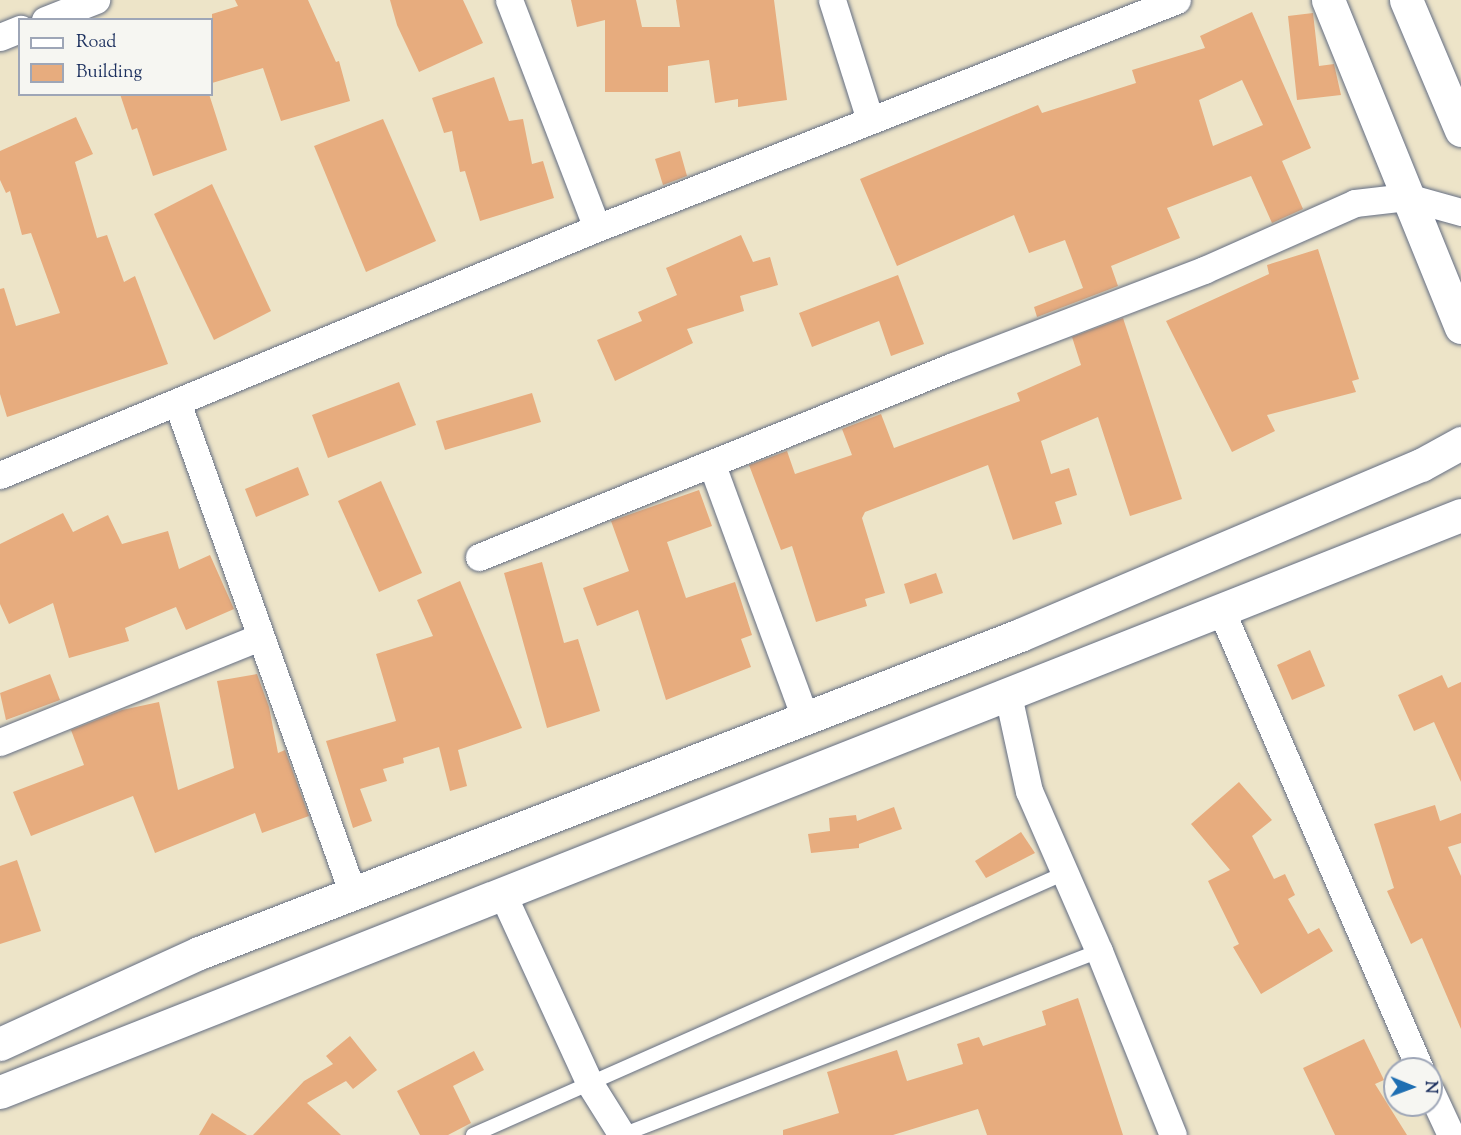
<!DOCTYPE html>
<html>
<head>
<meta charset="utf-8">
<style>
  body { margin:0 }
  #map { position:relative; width:1461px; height:1135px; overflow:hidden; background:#ede4c8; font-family:"Sorts Mill Goudy",serif }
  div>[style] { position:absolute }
  .building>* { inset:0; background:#e7ac7e }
  .roads { filter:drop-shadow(0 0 2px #646e83) drop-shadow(0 0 2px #646e83) }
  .service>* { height:14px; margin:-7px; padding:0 7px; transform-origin:7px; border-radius:7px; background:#fff }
  .minor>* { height:27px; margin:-13.5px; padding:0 13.5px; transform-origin:13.5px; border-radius:13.5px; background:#fff }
  .tertiary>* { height:33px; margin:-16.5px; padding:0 16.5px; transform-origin:16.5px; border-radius:16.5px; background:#fff }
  span { translate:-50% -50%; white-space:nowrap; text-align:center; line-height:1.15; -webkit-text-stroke:5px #f6f6f2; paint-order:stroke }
  .legend { position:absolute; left:18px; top:18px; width:195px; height:78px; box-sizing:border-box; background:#f6f6f2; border:2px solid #9ea6b7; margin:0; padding:8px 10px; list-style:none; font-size:18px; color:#1b2f5e }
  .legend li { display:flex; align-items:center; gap:12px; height:30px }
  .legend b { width:30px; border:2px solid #9ea6b7 }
  .north { position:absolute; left:1383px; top:1057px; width:60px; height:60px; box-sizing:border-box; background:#f6f6f2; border:2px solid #9ea6b7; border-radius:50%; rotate:91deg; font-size:16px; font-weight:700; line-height:24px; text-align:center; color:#1b2f5e }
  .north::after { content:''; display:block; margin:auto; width:21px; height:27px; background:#1f6fb2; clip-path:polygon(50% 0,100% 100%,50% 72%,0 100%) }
</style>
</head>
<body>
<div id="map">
  <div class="building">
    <div style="clip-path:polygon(235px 0,308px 0,336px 62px,339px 61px,350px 101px,281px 121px,263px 68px,212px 83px,212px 14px,238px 6px)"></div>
    <div style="clip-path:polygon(390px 0,463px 0,483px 43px,419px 72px,397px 25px)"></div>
    <div style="clip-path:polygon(571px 0,636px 0,642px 27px,680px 27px,676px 0,774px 0,787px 100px,738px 107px,738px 99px,715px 103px,709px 60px,668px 66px,668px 92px,605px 92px,605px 20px,577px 27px)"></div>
    <div style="clip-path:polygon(evenodd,1252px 12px,1311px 148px,1282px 161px,1303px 209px,1272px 223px,1251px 176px,1167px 208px,1180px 238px,1111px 266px,1118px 286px,1037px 317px,1034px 307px,1083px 288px,1065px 240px,1029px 253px,1014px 215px,897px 266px,860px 179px,1038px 105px,1042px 113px,1136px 83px,1132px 70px,1205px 48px,1200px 36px,1252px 12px,1242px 80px,1263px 125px,1213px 146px,1199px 100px,1242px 80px)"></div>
    <div style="clip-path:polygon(1313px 13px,1319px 66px,1334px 64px,1341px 95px,1297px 100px,1288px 16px)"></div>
    <div style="clip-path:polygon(494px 77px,509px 121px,523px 119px,532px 164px,543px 161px,554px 198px,480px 221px,465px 171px,460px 172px,452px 131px,444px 133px,432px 98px)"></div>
    <div style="clip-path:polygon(120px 94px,209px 94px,227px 150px,153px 176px,137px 128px,132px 130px)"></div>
    <div style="clip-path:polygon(76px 117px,93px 154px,75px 162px,97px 238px,107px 235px,124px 282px,135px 276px,168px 364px,7px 417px,0 394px,0 289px,4px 288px,16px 326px,60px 313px,31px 233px,22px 235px,10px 191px,6px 193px,0 180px,0 151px)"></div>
    <div style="clip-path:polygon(383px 119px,436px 241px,366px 272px,314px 146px)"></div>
    <div style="clip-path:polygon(680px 151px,687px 176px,663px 185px,655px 159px)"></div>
    <div style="clip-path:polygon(212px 184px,271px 311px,214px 340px,154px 214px)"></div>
    <div style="clip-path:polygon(741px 235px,753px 262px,770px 257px,778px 285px,740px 296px,744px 311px,687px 329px,693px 343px,615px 381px,597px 340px,642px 321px,638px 312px,677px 295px,666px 268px)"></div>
    <div style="clip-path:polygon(1318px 249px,1359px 379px,1352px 381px,1356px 392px,1267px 415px,1275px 431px,1232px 452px,1166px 321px,1269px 274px,1267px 265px)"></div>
    <div style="clip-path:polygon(898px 275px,924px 344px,891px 356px,879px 321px,812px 347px,799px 313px)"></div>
    <div style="clip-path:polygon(1123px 318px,1182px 499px,1130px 516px,1098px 417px,1041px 441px,1051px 474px,1069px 468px,1077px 495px,1055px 502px,1062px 524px,1013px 540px,988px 465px,865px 512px,862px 518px,885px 593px,865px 599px,867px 606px,816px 622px,792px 546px,781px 550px,749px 465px,787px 451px,795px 474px,852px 455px,842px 429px,881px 414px,894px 448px,1020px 401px,1017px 393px,1081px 365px,1072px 337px)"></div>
    <div style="clip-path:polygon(399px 382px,416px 425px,328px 458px,312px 415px)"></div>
    <div style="clip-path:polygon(532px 393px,541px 422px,445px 450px,436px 421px)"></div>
    <div style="clip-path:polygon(298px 467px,309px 495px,256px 517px,245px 489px)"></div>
    <div style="clip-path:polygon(381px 481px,422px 573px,379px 592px,338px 501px)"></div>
    <div style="clip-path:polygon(699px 490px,712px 526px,667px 542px,686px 598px,735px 582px,752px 635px,741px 639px,751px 667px,666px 700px,638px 610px,597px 626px,583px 588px,629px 571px,611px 521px)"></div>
    <div style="clip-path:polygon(63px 513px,73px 532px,108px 515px,122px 544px,168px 531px,179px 569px,210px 555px,234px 609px,186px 630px,176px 607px,125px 628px,129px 641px,69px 658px,53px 603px,9px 624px,0 604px,0 544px)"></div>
    <div style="clip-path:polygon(542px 562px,564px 643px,578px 639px,600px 711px,547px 728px,504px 573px)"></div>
    <div style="clip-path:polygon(936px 573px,943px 593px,910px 604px,904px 584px)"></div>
    <div style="clip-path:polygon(460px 581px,522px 728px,458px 750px,467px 786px,450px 791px,439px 747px,403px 758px,404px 763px,383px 769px,387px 781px,360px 789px,372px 821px,353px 828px,326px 741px,396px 721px,376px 654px,433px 636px,417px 600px)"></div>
    <div style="clip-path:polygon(1310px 650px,1325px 686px,1292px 700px,1277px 665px)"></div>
    <div style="clip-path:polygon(50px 674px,60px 700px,6px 720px,0 693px)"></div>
    <div style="clip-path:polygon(257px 674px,269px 707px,278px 753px,285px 750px,309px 816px,262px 833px,255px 813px,155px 853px,133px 796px,31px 836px,13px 792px,84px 765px,71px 730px,122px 710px,159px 702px,178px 790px,234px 768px,217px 681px)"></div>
    <div style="clip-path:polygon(1442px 675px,1448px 688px,1461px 682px,1461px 782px,1434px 722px,1414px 731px,1398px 695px)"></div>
    <div style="clip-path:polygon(1239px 782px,1272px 820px,1252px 836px,1274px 879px,1285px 874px,1295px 895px,1288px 899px,1308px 934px,1319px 928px,1333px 951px,1261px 994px,1233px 947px,1239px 944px,1208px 881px,1230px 870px,1191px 824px)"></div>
    <div style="clip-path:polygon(1435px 805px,1440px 821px,1461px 813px,1461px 843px,1448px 847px,1461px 876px,1461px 1029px,1422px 938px,1411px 944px,1387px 891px,1394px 888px,1374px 824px)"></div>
    <div style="clip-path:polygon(894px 807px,902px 829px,859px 844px,859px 848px,811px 853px,808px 834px,830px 831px,829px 818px,856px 815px,857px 821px)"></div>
    <div style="clip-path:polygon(1021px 832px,1035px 853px,986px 878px,975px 861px)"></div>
    <div style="clip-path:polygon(17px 860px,41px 931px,0 944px,0 866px)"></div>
    <div style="clip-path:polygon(1078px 998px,1123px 1135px,987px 1135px,978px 1109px,893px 1135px,783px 1135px,783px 1130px,839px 1113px,827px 1072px,897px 1050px,907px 1081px,963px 1064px,957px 1044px,979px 1037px,983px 1046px,1046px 1025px,1042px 1011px)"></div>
    <div style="clip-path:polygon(350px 1036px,377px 1070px,353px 1089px,346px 1081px,307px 1103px,341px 1135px,253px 1135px,304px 1081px,333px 1064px,326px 1056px)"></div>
    <div style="clip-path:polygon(1364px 1039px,1384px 1080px,1375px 1084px,1407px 1135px,1335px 1135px,1303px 1068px)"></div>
    <div style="clip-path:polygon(474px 1051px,484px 1070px,453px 1086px,471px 1123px,448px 1135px,420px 1135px,397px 1091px)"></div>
    <div style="clip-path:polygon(212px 1113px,247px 1135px,199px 1135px)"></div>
  </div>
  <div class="roads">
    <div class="service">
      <div style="left:473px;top:1135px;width:647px;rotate:-23.87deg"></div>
      <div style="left:622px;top:1135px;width:511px;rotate:-21.09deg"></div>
    </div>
    <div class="minor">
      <div style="left:509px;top:0;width:244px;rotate:68.9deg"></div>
      <div style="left:832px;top:0;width:126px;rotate:72.4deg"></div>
      <div style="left:45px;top:20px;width:55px;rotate:-21.4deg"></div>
      <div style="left:0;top:37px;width:22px;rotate:-22deg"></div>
      <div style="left:177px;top:402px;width:523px;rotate:70.32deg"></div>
      <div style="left:712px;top:465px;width:270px;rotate:69.8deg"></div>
      <div style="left:0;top:475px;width:646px;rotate:-22.48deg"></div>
      <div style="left:597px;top:228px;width:623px;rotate:-21.46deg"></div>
      <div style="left:479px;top:557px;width:511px;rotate:-21.95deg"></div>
      <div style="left:953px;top:366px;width:269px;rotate:-20.9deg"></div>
      <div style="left:1204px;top:270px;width:165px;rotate:-23.9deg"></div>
      <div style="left:1355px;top:203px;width:52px;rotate:-6.6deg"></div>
      <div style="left:1407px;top:197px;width:56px;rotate:15.5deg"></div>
      <div style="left:1221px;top:610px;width:500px;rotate:66.56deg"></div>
      <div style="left:1008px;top:695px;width:98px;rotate:77.7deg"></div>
      <div style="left:1029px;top:791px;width:175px;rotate:66.4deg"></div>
      <div style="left:1099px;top:951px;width:198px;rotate:68.1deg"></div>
      <div style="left:0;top:742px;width:280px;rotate:-22deg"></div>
      <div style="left:503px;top:895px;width:208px;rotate:65.3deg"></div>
      <div style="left:590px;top:1084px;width:60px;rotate:57.9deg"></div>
      <div style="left:1431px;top:1092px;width:47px;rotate:65.1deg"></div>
    </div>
    <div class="tertiary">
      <div style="left:1328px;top:0;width:353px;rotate:67.9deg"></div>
      <div style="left:1406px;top:0;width:141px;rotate:67.1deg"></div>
      <div style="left:0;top:1044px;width:219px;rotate:-24.6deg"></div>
      <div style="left:199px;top:953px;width:880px;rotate:-21.17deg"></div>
      <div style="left:1020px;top:635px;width:436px;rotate:-23deg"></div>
      <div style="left:1421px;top:465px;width:46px;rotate:-28.8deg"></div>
      <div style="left:0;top:1092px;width:1571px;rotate:-21.55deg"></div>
    </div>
  </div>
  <ul class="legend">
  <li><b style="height:8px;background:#fff"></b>Road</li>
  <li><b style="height:16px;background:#e7ac7e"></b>Building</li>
  </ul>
  <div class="north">N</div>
</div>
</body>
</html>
